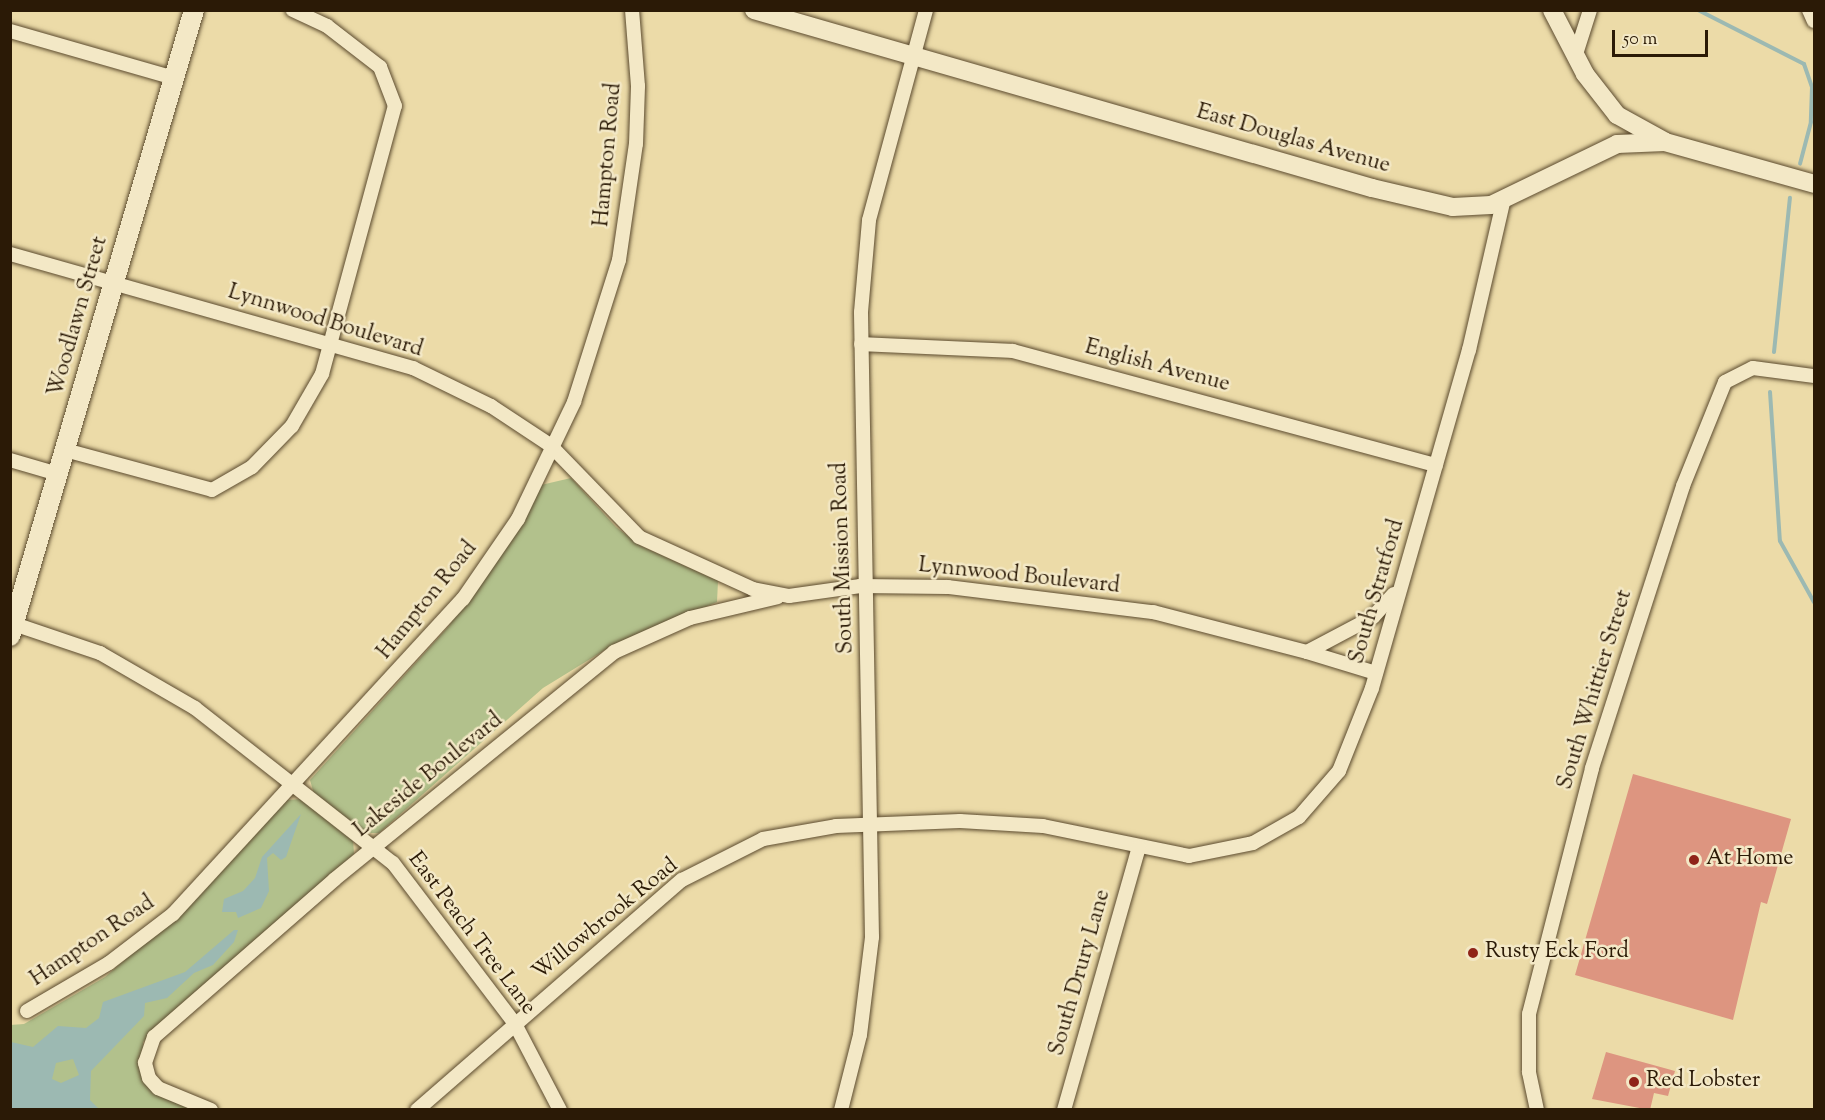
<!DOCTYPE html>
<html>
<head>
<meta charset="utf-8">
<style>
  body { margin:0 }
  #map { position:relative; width:1825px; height:1120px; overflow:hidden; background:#ecdba8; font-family:"Sorts Mill Goudy",serif }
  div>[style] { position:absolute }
  .green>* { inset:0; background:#b2c18c }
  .water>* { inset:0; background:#9cb9b2 }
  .stream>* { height:4px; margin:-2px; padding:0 2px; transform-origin:2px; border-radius:2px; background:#9cb9b2 }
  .building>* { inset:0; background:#dd9580 }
  .roads { filter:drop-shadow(0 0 2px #5b4a2e) drop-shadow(0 0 2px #5b4a2e) }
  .minor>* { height:14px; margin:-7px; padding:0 7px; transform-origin:7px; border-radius:7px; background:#f3e8c6 }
  .tertiary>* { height:18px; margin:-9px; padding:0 9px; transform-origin:9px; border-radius:9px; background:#f3e8c6 }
  .secondary>* { height:20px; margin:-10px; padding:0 10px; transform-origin:10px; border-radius:10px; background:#f3e8c6 }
  .dots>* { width:16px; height:16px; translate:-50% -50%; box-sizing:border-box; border:3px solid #f3e8c6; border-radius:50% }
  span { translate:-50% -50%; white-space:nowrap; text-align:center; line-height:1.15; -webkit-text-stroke:5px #f3e8c6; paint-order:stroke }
  .street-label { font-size:22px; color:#2b1a06 }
  .poi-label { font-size:22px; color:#2b1a06 }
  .left { translate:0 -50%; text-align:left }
  .frame { position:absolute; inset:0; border:12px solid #2b1a06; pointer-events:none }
  .scale { position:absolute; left:1612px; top:30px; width:96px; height:27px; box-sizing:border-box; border:3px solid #2b1a06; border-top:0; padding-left:8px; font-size:18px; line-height:21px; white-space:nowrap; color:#2b1a06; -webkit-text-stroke:4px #f3e8c6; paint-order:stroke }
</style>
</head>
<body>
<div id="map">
  <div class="green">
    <div style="clip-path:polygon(571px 478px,616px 527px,641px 546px,718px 581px,717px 602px,613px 645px,543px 688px,379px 833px,366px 833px,314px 794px,310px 780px,449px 626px,541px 485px)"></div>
    <div style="clip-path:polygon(301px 799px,353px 839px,354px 854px,143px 1042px,145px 1082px,153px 1093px,194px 1109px,11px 1109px,10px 1025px,24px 1024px,105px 977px,202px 893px,287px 800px)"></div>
  </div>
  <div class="water">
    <div style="clip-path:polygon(301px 814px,286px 857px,281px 860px,273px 853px,267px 858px,269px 891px,261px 908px,238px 918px,236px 912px,222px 912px,224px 899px,243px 891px,255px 878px,262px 857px)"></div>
    <div style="clip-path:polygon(evenodd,234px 930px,238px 930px,234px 942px,213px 965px,194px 973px,167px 998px,145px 1003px,144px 1016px,91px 1071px,90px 1100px,99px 1109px,11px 1109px,11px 1042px,33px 1047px,58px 1026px,86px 1028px,99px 1018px,103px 1002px,185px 972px,234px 930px,73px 1059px,79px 1075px,61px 1083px,52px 1079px,56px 1063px,73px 1059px)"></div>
  </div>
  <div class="stream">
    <div style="left:1698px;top:10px;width:119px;rotate:27deg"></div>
    <div style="left:1804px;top:64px;width:24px;rotate:71deg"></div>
    <div style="left:1812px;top:87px;width:35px;rotate:92deg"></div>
    <div style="left:1811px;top:122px;width:43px;rotate:104.7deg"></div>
    <div style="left:1774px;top:352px;width:155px;rotate:-84.1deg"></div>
    <div style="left:1770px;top:392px;width:149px;rotate:86.2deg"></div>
    <div style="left:1780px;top:541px;width:70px;rotate:60.9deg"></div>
  </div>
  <div class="building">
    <div style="clip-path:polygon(1633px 774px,1791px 819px,1767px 904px,1761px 902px,1733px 1020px,1575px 975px)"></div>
    <div style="clip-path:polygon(1606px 1052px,1675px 1071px,1668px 1096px,1654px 1093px,1650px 1110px,1592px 1099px)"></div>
  </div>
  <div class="roads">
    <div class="minor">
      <div style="left:1809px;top:10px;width:12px;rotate:66deg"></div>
      <div style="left:10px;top:31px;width:171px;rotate:16deg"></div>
      <div style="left:1576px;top:54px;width:46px;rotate:-72.3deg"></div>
      <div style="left:10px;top:254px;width:419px;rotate:15.8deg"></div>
      <div style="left:413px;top:368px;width:87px;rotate:26deg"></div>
      <div style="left:491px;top:406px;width:71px;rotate:33.5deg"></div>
      <div style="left:550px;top:445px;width:128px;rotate:45.9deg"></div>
      <div style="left:639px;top:537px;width:125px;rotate:24.5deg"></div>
      <div style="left:753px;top:589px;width:37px;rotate:11deg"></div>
      <div style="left:789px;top:596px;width:72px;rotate:-8deg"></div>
      <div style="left:860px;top:586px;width:88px;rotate:0.7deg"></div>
      <div style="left:948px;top:587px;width:207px;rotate:7deg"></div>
      <div style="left:1153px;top:612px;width:159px;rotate:14.6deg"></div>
      <div style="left:1307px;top:652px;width:75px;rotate:-27.9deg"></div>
      <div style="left:1373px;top:617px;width:31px;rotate:-48deg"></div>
      <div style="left:861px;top:344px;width:152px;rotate:2.6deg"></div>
      <div style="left:1013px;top:351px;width:438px;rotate:15.1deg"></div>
      <div style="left:65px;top:450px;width:152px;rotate:15.2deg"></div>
      <div style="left:212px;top:490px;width:46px;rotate:-29.9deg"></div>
      <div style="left:252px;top:467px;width:57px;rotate:-45.7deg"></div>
      <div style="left:292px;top:426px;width:60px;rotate:-60deg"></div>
      <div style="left:322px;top:374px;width:278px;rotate:-74.8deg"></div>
      <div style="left:395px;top:106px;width:42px;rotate:-111deg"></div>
      <div style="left:380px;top:67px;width:67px;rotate:-142.3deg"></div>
      <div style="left:327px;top:26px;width:38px;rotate:-155deg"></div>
      <div style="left:10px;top:460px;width:50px;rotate:16.3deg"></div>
      <div style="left:14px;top:624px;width:91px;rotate:18.6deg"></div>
      <div style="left:100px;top:653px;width:110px;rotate:30.1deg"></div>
      <div style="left:195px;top:708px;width:251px;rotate:38.1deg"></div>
      <div style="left:393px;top:863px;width:202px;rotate:52.8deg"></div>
      <div style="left:515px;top:1024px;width:97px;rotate:62.4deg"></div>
      <div style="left:1307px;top:652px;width:72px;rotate:16.9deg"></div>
      <div style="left:27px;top:1011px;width:95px;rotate:-30.3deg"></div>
      <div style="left:109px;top:963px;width:81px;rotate:-37.4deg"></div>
      <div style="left:173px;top:914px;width:428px;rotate:-47.4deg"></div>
      <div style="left:463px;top:599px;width:97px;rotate:-55.5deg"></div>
      <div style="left:518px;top:519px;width:130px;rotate:-64.4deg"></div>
      <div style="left:574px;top:402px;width:149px;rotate:-72.4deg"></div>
      <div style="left:619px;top:260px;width:117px;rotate:-81.7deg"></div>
      <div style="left:636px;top:144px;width:58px;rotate:-88deg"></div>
      <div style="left:638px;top:86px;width:76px;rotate:-94.5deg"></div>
      <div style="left:211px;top:1110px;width:57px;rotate:-157.5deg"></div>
      <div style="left:158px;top:1088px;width:13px;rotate:-132deg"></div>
      <div style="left:149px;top:1078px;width:16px;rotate:-105deg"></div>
      <div style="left:145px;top:1063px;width:28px;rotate:-71deg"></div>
      <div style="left:154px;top:1037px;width:240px;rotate:-41.1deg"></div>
      <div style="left:335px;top:879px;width:360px;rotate:-39.1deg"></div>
      <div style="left:614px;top:652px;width:83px;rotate:-24.1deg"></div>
      <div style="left:690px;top:618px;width:90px;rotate:-13.4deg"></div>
      <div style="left:417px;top:1110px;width:351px;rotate:-41deg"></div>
      <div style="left:682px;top:880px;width:91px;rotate:-26.8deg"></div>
      <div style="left:763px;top:839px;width:74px;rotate:-10.1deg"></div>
      <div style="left:836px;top:826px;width:124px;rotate:-2.3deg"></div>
      <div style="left:960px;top:821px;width:83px;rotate:3.4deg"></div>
      <div style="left:1043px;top:826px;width:149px;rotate:11.6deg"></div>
      <div style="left:1189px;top:856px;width:65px;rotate:-11.5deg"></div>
      <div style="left:1253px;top:843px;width:53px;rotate:-29.5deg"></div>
      <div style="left:1299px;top:817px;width:61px;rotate:-49deg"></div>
      <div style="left:1339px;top:771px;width:89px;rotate:-68.3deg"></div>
      <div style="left:1372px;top:688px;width:352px;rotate:-74deg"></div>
      <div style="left:1469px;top:350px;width:156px;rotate:-77deg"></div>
      <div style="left:841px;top:1110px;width:77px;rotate:-75.8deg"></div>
      <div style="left:860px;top:1035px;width:99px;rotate:-83deg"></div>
      <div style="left:872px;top:937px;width:625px;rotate:-91.01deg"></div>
      <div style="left:861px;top:312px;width:92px;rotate:-85deg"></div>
      <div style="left:869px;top:220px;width:218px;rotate:-74.8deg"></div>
      <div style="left:1064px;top:1110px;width:273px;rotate:-74.1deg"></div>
      <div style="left:1537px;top:1110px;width:39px;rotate:-102deg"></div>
      <div style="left:1529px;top:1072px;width:58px;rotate:-90deg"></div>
      <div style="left:1529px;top:1014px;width:254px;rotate:-75.6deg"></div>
      <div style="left:1592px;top:768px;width:296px;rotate:-72.1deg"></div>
      <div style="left:1683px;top:486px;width:112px;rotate:-68deg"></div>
      <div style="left:1725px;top:382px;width:31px;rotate:-27deg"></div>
      <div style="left:1753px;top:368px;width:62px;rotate:7.5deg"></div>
    </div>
    <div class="tertiary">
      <div style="left:754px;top:10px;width:643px;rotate:16.07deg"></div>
      <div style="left:1372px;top:188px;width:83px;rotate:13.2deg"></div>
      <div style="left:1453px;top:207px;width:38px;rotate:-3deg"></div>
      <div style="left:1491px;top:205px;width:140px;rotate:-25.8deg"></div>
      <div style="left:1617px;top:144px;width:48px;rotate:-2.4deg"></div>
      <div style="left:1665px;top:142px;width:155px;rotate:15.7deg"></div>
      <div style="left:1552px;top:10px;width:72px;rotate:62.7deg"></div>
      <div style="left:1585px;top:74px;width:52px;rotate:52deg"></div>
      <div style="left:1617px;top:115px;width:54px;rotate:29deg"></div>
    </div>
    <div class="secondary">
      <div style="left:10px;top:636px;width:652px;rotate:-73.62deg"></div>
    </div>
  </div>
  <div class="dots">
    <div style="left:1694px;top:860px;background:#8f2418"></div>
    <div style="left:1473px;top:953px;background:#8f2418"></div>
    <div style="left:1634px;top:1082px;background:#8f2418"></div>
  </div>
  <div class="street-label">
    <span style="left:1293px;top:140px;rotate:16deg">East Douglas Avenue</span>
    <span style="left:609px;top:155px;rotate:-85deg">Hampton Road</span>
    <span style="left:79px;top:317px;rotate:-74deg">Woodlawn Street</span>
    <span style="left:325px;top:322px;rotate:17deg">Lynnwood Boulevard</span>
    <span style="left:1157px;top:367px;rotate:15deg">English Avenue</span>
    <span style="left:844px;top:558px;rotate:-92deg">South Mission Road</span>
    <span style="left:1019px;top:577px;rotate:6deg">Lynnwood Boulevard</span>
    <span style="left:1378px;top:592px;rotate:-74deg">South Stratford</span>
    <span style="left:428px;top:601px;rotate:-51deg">Hampton Road</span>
    <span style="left:1596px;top:690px;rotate:-73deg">South Whittier Street</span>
    <span style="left:429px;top:776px;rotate:-39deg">Lakeside Boulevard</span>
    <span style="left:606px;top:920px;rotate:-39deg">Willowbrook Road</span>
    <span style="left:471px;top:934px;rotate:53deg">East Peach Tree Lane</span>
    <span style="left:93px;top:942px;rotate:-34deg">Hampton Road</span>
    <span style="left:1081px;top:973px;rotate:-74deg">South Drury Lane</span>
  </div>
  <div class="poi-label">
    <span class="left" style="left:1706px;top:860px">At Home</span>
    <span class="left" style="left:1485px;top:953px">Rusty Eck Ford</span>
    <span class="left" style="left:1646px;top:1082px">Red Lobster</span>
  </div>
  <div class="frame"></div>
  <div class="scale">50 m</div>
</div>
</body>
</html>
